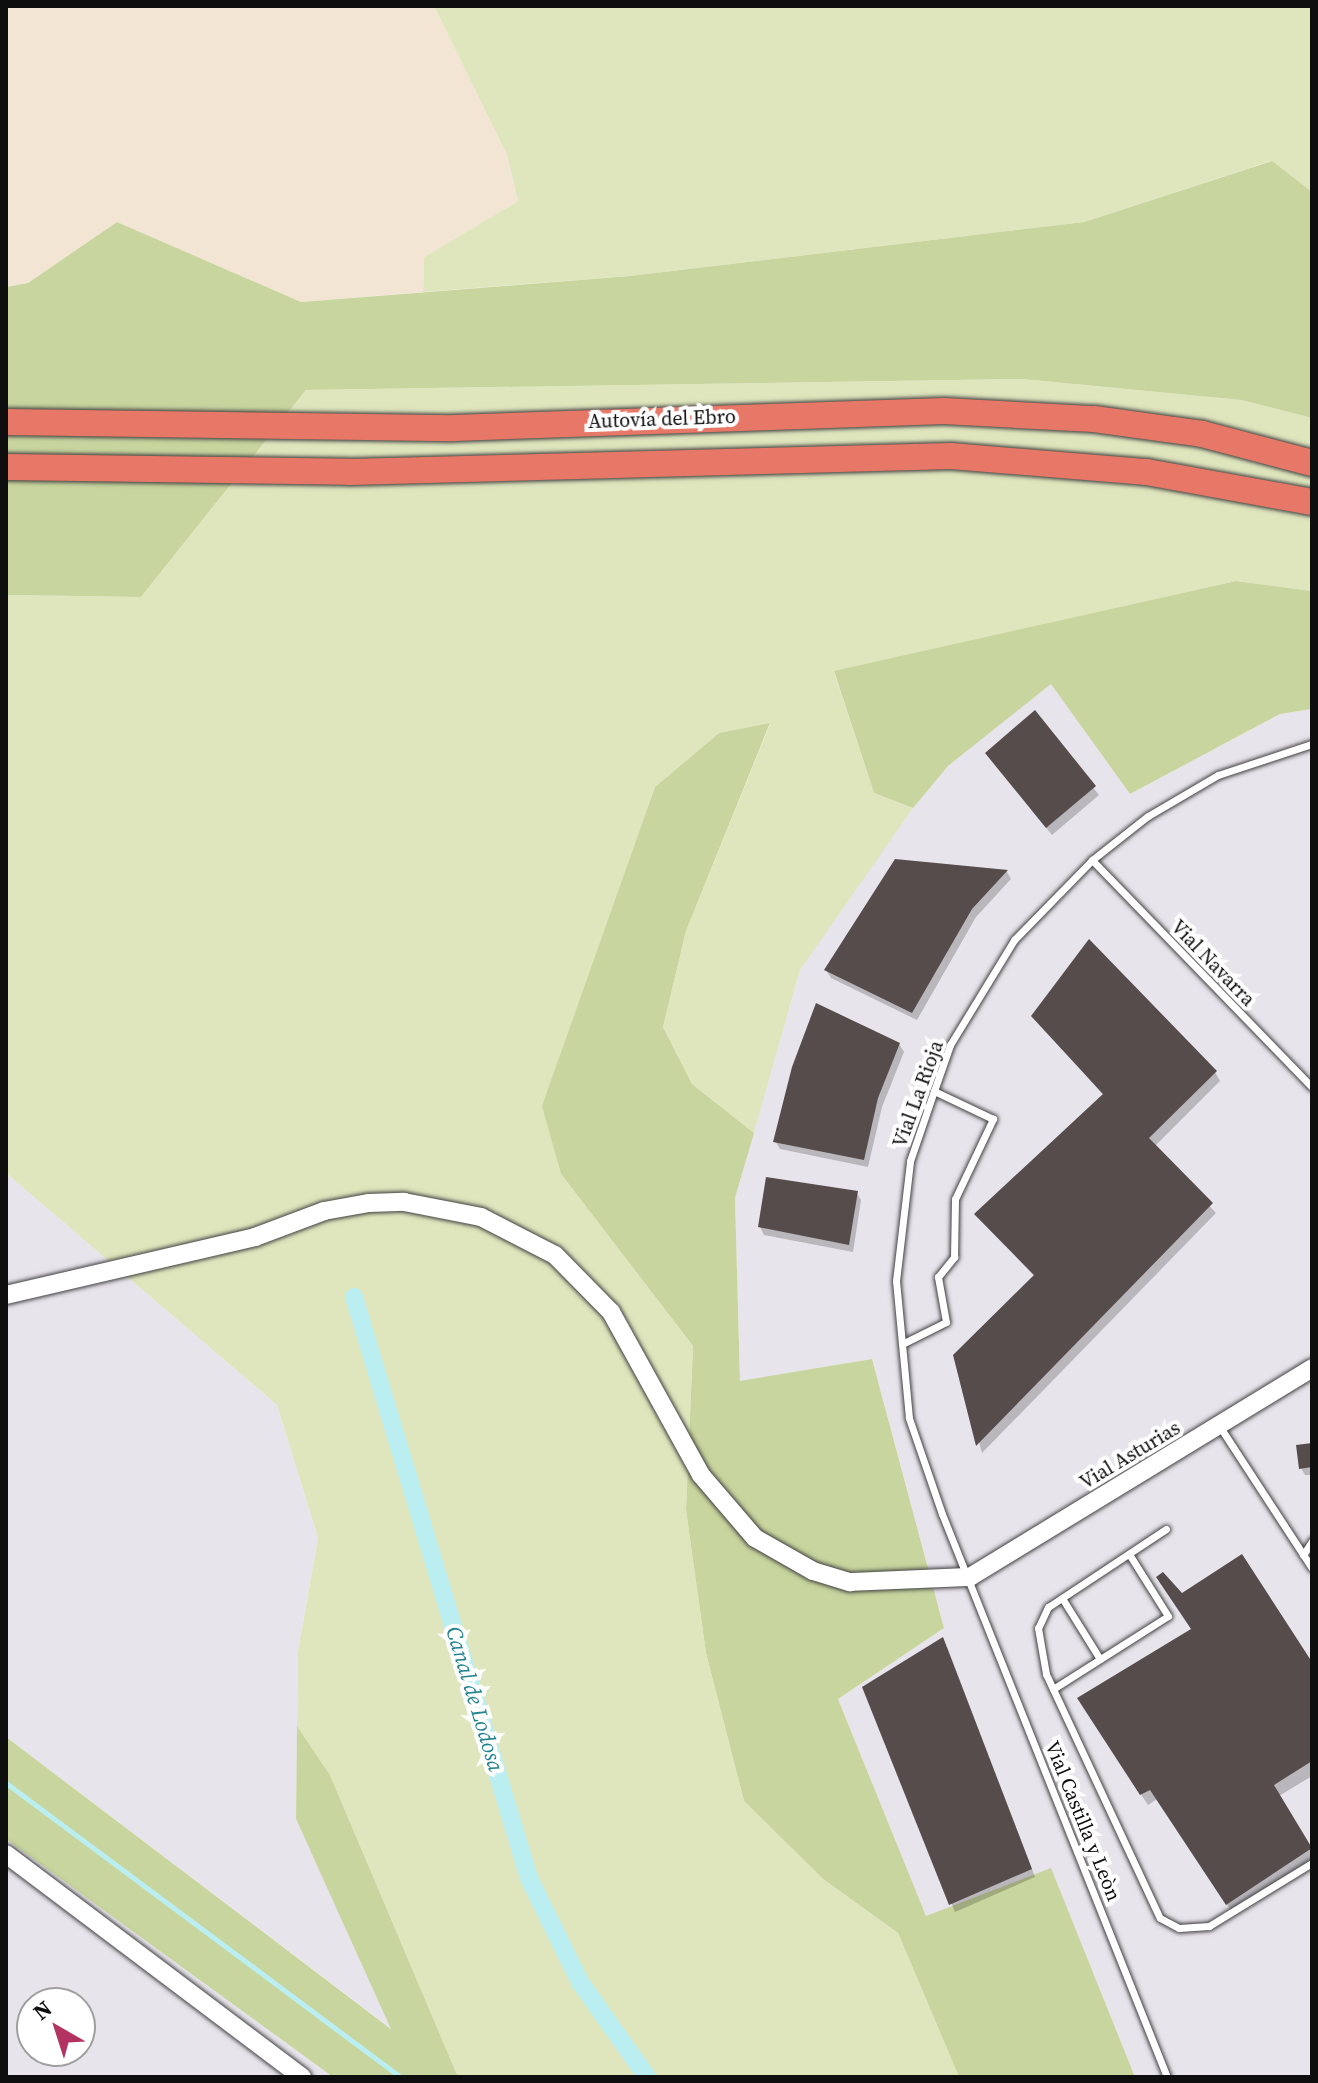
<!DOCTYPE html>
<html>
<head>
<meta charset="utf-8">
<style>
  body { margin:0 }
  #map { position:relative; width:1318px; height:2083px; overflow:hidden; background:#fef7f1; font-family:"Source Serif 4",serif }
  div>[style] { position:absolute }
  .industrial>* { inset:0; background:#e8e4ec }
  .farmland>* { inset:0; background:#f2e5d3 }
  .green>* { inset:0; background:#dfe6bd }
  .forest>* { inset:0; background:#c8d59e }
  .shadow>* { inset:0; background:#0003 }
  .stream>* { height:5px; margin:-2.5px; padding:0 2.5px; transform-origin:2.5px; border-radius:2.5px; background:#baeef1 }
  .canal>* { height:18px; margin:-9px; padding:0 9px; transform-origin:9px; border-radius:9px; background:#baeef1 }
  .building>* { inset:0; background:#564c4c }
  .roads { filter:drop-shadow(0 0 2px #414141) drop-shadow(0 0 2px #414141) }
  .service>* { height:7px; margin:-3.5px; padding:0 3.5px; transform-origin:3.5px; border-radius:3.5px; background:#fff }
  .tertiary>* { height:18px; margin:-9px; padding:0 9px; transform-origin:9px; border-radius:9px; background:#fff }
  .motorway>* { height:26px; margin:-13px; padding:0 13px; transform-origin:13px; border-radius:13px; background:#e77766 }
  span { translate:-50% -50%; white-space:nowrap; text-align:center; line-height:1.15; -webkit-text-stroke:8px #fff; paint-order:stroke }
  .street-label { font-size:20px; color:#0e0e0e }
  .water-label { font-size:22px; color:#21828e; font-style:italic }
  .frame { position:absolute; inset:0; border:8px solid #0e0e0e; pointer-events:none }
  .north { position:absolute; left:16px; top:1987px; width:80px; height:80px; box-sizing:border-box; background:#fff; border:2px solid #9f9f9f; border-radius:50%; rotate:321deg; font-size:22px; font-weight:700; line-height:32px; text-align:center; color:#0e0e0e }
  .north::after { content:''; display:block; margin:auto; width:28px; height:36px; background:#b23262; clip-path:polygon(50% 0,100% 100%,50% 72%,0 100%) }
</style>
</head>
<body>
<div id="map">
  <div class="industrial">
    <div style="clip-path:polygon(1051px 683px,1130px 794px,1280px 714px,1312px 709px,1312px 2077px,1135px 2077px,1051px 1869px,926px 1917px,838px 1699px,944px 1628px,872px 1359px,740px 1382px,735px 1198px,800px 970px,884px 842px,948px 766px)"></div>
    <div style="clip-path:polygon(6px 1173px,277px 1405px,318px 1538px,298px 1651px,296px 1819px,393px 2030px,6px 1737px)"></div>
    <div style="clip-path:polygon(evenodd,6px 1839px,333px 2077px,6px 2077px,6px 1839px,32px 2003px,80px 2003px,80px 2051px,32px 2051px,32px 2003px)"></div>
  </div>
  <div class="farmland">
    <div style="clip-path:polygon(6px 6px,434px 6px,507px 155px,518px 201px,424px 257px,423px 292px,301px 302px,117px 222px,28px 283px,6px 287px)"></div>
  </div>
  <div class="green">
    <div style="clip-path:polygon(434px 6px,1312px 6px,1312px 192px,1271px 161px,1084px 222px,630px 276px,423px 292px,424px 257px,518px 201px,507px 155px)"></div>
    <div style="clip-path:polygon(1022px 379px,1241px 400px,1312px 418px,1312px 591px,1236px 581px,834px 672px,874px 793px,913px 808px,800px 970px,754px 1133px,692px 1084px,663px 1027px,686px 931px,770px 724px,719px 733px,655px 787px,543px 1106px,561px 1174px,693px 1346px,686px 1510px,706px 1653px,744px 1801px,823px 1879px,898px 1933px,959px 2077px,458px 2077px,330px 1775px,297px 1726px,298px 1651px,318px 1538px,277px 1405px,6px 1173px,6px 595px,141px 597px,306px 390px)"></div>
  </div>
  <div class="forest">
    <div style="clip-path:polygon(1272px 161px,1312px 192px,1312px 418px,1241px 400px,1022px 379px,306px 390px,141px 597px,6px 595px,6px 287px,28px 283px,117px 222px,301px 302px,630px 276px,1084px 222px)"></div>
    <div style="clip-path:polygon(1236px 581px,1312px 591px,1312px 709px,1280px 714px,1130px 794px,1051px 684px,948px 766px,913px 808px,874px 793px,834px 671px)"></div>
    <div style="clip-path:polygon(770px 723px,686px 931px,663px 1027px,692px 1084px,754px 1133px,735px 1198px,740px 1381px,872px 1359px,944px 1628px,838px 1699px,926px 1916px,1051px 1868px,1135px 2077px,959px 2077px,898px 1933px,823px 1879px,744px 1801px,706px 1653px,686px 1510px,693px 1346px,561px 1174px,542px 1106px,655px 787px,719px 733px)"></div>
    <div style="clip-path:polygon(297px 1726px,330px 1775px,458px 2077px,333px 2077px,6px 1839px,6px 1737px,391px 2029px,296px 1819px)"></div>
  </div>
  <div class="shadow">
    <div style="clip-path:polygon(1035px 713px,1099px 795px,1052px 835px,992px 761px)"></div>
    <div style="clip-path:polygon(896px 861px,1007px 872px,1011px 879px,976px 917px,917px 1020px,831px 978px,826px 970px)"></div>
    <div style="clip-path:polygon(1034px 1016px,1215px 1072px,1220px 1081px,1155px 1146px,1216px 1213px,982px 1453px,955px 1356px,1035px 1277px,976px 1214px,1104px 1096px)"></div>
    <div style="clip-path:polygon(899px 1044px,904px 1052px,882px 1107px,868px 1167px,780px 1149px,775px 1141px)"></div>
    <div style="clip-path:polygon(856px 1192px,861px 1200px,853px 1252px,764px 1235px,760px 1227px)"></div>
    <div style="clip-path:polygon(1312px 1445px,1312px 1475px,1305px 1475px,1301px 1468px)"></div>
    <div style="clip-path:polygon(1193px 1630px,1312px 1665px,1312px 1776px,1279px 1796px,1312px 1849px,1312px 1863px,1234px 1915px,1157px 1799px,1148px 1805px,1086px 1710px)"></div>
    <div style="clip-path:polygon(947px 1647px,1035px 1877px,955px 1912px,865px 1687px)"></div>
  </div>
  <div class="stream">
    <div style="left:6px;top:1783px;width:492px;rotate:36.7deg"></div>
  </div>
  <div class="canal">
    <div style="left:354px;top:1297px;width:607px;rotate:73.24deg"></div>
    <div style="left:529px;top:1878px;width:116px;rotate:63.9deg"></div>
    <div style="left:580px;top:1982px;width:116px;rotate:54.8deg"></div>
  </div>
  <div class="building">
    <div style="clip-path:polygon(1035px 710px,1096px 786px,1046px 828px,985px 753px)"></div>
    <div style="clip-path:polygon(895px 859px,1008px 870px,972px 909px,912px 1013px,824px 970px)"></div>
    <div style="clip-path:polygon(1089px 939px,1217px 1071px,1149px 1138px,1213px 1203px,976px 1446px,953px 1355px,1034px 1275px,974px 1214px,1103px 1094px,1031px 1016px)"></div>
    <div style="clip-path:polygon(816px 1003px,900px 1043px,878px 1098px,864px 1160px,773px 1142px,792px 1067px)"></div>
    <div style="clip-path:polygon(766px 1177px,858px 1191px,849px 1245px,758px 1227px)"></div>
    <div style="clip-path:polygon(1312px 1443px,1312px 1467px,1299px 1469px,1296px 1445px)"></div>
    <div style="clip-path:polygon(1242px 1554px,1312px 1662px,1312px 1761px,1274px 1785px,1312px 1848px,1226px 1905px,1150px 1790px,1140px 1795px,1077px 1698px,1191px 1629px,1156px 1577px,1163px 1572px,1182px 1593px)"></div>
    <div style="clip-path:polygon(943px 1637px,1032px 1869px,949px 1905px,862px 1687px)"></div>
  </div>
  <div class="roads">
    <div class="service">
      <div style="left:1092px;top:860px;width:316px;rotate:45.9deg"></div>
      <div style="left:902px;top:1344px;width:49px;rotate:-26.6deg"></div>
      <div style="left:946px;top:1322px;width:46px;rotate:-100.1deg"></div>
      <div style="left:938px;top:1277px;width:26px;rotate:-51deg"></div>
      <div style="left:954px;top:1257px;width:58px;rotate:-89deg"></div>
      <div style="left:955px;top:1199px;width:89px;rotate:-64.6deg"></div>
      <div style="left:993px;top:1119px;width:65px;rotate:-154.6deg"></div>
      <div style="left:1220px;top:1427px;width:168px;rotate:56.9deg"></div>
      <div style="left:1166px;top:1529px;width:141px;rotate:146.5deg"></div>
      <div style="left:1048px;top:1607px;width:23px;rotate:115deg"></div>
      <div style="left:1038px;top:1628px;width:47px;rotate:80.1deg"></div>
      <div style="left:1046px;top:1674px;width:269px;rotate:65deg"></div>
      <div style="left:1160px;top:1918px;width:21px;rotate:28deg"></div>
      <div style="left:1179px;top:1928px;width:30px;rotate:-4deg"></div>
      <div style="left:1209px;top:1926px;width:121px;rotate:-31.5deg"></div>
      <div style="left:1303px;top:1555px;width:17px;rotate:-57deg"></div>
      <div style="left:1062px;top:1598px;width:72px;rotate:58.1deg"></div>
      <div style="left:1053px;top:1689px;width:136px;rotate:-32.4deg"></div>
      <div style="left:1168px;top:1616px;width:73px;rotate:-122.2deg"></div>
      <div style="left:1167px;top:2077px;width:606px;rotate:-111.78deg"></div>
      <div style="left:942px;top:1514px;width:102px;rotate:-109deg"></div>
      <div style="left:909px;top:1418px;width:138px;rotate:-95.4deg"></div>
      <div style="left:896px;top:1281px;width:121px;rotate:-83.3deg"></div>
      <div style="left:910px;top:1161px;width:74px;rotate:-71.1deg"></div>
      <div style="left:934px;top:1091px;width:49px;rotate:-70.8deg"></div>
      <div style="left:950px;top:1045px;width:123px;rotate:-58.6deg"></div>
      <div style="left:1014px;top:940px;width:112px;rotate:-45.7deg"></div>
      <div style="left:1092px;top:860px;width:71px;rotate:-38.2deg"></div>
      <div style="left:1148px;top:816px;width:81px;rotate:-30.4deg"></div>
      <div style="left:1218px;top:775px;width:99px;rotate:-18.3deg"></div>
    </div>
    <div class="tertiary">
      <div style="left:6px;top:1295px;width:256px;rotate:-13.1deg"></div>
      <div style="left:255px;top:1237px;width:74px;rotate:-20.6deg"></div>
      <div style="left:324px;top:1211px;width:46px;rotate:-10.1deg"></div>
      <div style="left:369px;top:1203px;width:35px;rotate:-2deg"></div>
      <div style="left:404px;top:1202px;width:78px;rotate:11deg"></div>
      <div style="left:481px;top:1217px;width:83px;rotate:27.2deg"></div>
      <div style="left:555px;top:1255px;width:80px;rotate:45.5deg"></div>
      <div style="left:611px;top:1312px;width:186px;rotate:61.1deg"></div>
      <div style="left:701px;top:1475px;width:83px;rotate:49.4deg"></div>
      <div style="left:755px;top:1538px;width:67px;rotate:29.6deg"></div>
      <div style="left:813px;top:1571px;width:39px;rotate:17deg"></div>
      <div style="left:850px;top:1582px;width:120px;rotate:-2.4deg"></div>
      <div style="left:970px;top:1577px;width:401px;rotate:-31.4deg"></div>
      <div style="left:6px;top:1854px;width:371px;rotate:37deg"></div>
    </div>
    <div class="motorway">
      <div style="left:6px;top:422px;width:448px;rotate:0.8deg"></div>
      <div style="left:454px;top:428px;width:490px;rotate:-2deg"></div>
      <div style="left:944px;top:411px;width:150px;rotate:3.1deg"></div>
      <div style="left:1094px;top:419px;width:109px;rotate:7.9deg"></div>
      <div style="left:1202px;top:434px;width:114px;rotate:14.8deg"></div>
      <div style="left:6px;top:467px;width:344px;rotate:0.8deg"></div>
      <div style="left:350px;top:472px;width:601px;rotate:-1.52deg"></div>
      <div style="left:951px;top:456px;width:197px;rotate:4.7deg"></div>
      <div style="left:1147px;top:472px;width:168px;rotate:10.3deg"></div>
    </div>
  </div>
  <div class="street-label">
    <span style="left:662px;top:419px;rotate:-2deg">Autovía del Ebro</span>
    <span style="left:1213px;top:963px;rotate:46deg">Vial Navarra</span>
    <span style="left:918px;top:1094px;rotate:-70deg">Vial La Rioja</span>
    <span style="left:1130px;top:1455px;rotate:-31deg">Vial Asturias</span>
    <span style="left:1083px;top:1821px;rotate:68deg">Vial Castilla y Leòn</span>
  </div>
  <div class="water-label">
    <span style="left:475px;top:1699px;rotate:73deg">Canal de Lodosa</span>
  </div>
  <div class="frame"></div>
  <div class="north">N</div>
</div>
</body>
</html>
